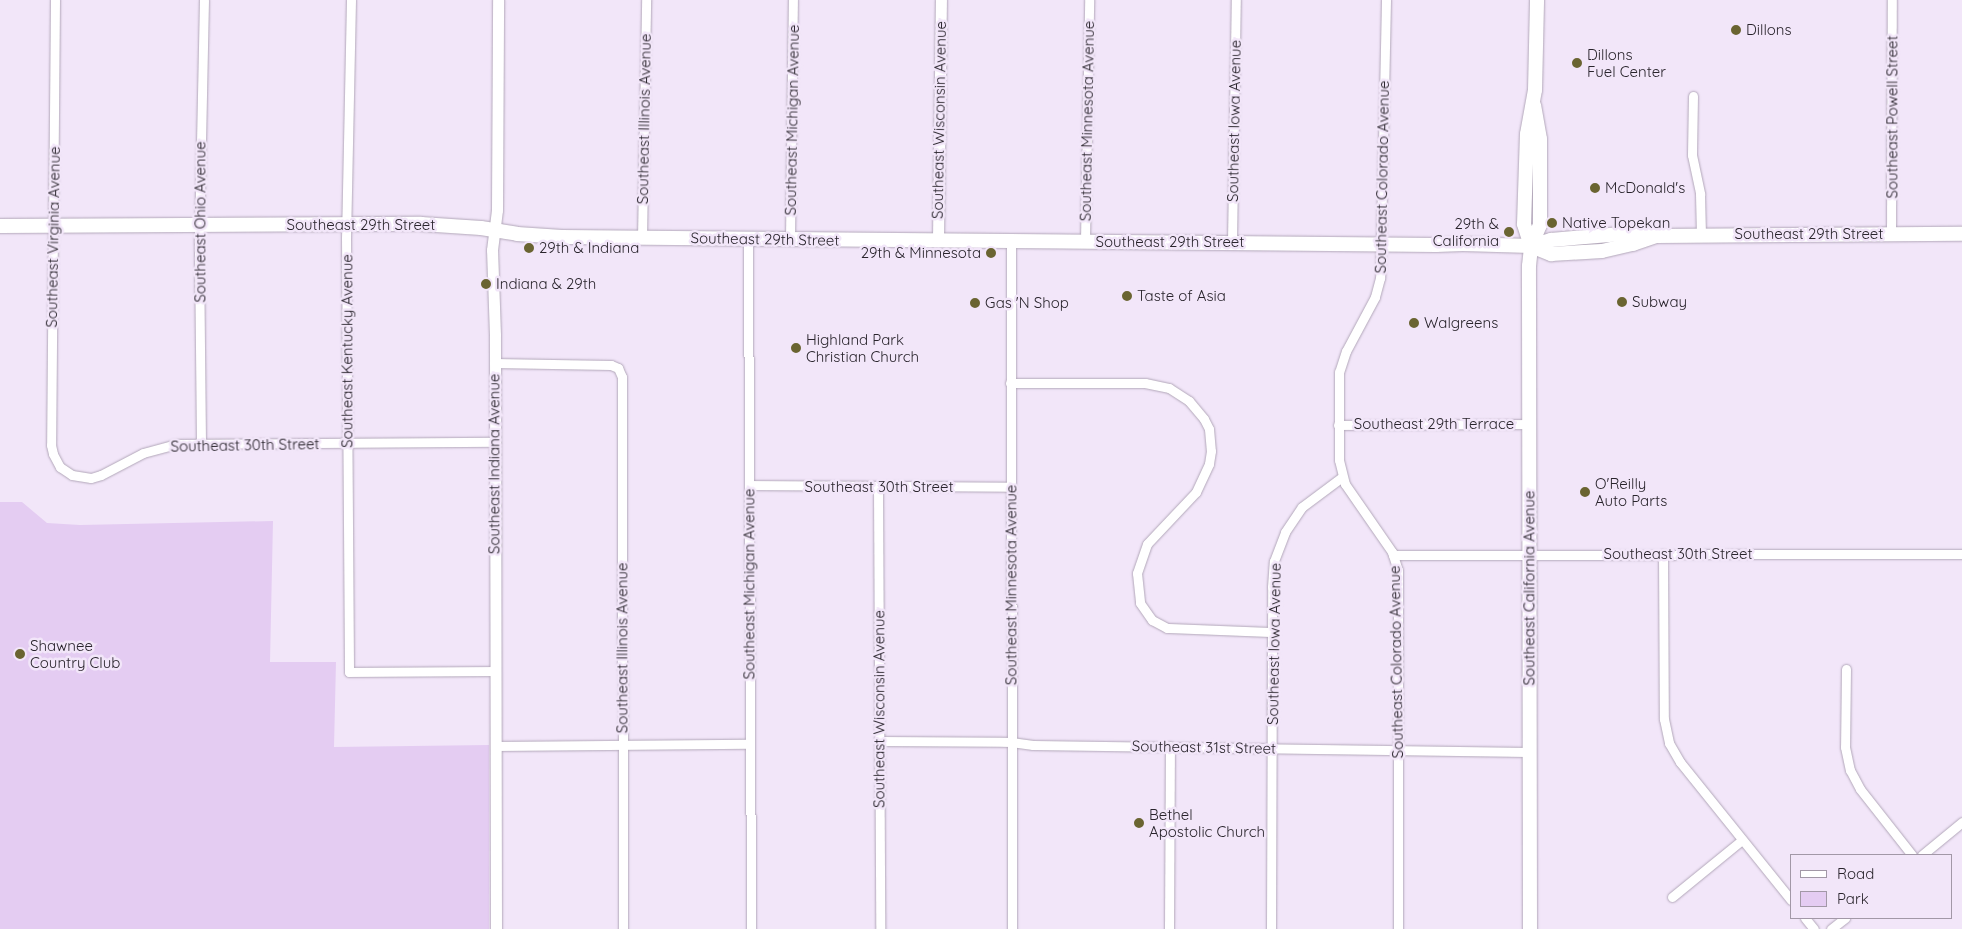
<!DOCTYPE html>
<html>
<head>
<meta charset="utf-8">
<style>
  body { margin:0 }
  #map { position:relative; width:1962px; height:929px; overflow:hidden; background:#f2e6f9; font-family:Quicksand,sans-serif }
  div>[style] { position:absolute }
  .green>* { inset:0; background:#e4ccf2 }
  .roads { filter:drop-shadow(0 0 1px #b2a7b9) drop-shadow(0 0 1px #b2a7b9) }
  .minor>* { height:9px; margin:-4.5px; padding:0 4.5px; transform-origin:4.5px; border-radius:4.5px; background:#fff }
  .tertiary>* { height:11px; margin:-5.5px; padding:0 5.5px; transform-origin:5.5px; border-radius:5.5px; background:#fff }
  .secondary>* { height:14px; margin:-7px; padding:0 7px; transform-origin:7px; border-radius:7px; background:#fff }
  .dots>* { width:14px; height:14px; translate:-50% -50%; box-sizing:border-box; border:2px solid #f2e6f9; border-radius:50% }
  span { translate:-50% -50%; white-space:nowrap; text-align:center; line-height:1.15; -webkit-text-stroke:5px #f2e6f9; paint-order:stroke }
  .poi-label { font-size:15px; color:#29242c }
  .left { translate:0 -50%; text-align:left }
  .right { translate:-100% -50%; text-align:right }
  .street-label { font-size:15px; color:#29242c }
  .legend { position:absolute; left:1790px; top:854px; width:162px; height:65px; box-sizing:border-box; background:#f2e6f9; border:1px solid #a298a7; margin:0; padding:6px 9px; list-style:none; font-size:15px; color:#29242c }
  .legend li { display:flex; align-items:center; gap:10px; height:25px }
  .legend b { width:25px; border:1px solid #a298a7 }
</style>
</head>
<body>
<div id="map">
  <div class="green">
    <div style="clip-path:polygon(0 502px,22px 502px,47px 523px,80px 525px,273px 521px,270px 662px,336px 662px,334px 747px,489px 745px,489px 929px,0 929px)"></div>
  </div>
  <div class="roads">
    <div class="minor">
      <div style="left:55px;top:0;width:445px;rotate:90.5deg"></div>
      <div style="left:51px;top:445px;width:9px;rotate:77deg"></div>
      <div style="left:53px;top:454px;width:15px;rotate:62deg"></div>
      <div style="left:60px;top:467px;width:14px;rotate:34deg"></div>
      <div style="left:72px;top:475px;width:19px;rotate:9deg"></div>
      <div style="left:91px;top:478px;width:10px;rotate:-17deg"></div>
      <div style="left:101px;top:475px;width:47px;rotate:-27.6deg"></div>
      <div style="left:143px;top:453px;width:35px;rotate:-15deg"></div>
      <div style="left:177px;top:444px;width:318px;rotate:-0.4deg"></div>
      <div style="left:351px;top:0;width:238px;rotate:91.2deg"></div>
      <div style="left:346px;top:238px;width:434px;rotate:89.6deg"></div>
      <div style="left:349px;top:672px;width:145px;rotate:-0.4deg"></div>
      <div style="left:1386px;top:0;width:278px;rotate:91.2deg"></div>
      <div style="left:1380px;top:278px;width:20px;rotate:105deg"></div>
      <div style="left:1375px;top:297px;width:61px;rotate:118.2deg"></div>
      <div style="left:1346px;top:351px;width:22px;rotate:108deg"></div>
      <div style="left:1339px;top:372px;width:88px;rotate:90deg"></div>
      <div style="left:1339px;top:460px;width:25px;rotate:76deg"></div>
      <div style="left:1345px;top:484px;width:83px;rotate:55.3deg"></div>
      <div style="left:1392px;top:552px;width:19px;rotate:72deg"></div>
      <div style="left:1398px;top:570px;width:359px;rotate:90deg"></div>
      <div style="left:1693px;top:96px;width:59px;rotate:91deg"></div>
      <div style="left:1692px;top:155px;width:40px;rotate:78deg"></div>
      <div style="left:1700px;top:194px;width:41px;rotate:88.6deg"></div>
      <div style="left:1891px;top:234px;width:234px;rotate:-89.8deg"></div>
      <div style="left:642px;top:238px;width:238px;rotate:-89deg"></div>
      <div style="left:748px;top:239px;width:690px;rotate:89.75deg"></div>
      <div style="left:790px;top:239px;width:239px;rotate:-89.3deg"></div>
      <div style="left:1011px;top:241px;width:688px;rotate:89.92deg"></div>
      <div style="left:1085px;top:241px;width:241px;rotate:-89deg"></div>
      <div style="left:1232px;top:242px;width:242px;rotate:-89.1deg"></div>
      <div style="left:494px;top:363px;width:117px;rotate:1deg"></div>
      <div style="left:611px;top:365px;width:8px;rotate:23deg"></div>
      <div style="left:618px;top:368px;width:10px;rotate:66deg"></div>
      <div style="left:622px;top:377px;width:552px;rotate:89.9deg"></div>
      <div style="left:1010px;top:383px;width:135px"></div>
      <div style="left:1145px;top:383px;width:25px;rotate:12deg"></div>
      <div style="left:1169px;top:388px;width:24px;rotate:33deg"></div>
      <div style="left:1189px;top:401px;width:23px;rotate:50deg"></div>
      <div style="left:1204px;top:419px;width:11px;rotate:63deg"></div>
      <div style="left:1209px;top:429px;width:22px;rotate:85deg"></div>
      <div style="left:1211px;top:451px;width:13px;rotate:99deg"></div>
      <div style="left:1209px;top:464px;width:31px;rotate:115deg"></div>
      <div style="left:1196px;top:492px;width:71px;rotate:133.3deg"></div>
      <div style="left:1147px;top:544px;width:31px;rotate:109deg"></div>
      <div style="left:1137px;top:573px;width:30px;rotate:84deg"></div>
      <div style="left:1140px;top:603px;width:21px;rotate:55deg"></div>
      <div style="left:1152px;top:620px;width:17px;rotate:28deg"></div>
      <div style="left:1167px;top:628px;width:105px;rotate:2.2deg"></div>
      <div style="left:1338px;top:425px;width:191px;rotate:-0.3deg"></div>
      <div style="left:201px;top:443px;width:205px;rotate:-90.6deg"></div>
      <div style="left:199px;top:238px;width:238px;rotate:-88.8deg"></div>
      <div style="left:749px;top:485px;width:261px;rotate:0.4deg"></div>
      <div style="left:878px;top:488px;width:441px;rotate:89.7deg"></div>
      <div style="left:1663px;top:554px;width:165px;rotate:89.7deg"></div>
      <div style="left:1664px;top:719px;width:25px;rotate:78deg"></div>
      <div style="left:1669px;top:743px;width:22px;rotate:60deg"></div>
      <div style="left:1680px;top:762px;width:177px;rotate:51.2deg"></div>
      <div style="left:1393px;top:555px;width:569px;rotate:-0.1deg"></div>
      <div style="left:1846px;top:669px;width:78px;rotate:90.7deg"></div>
      <div style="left:1845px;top:747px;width:24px;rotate:78deg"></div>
      <div style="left:1850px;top:770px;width:21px;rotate:62deg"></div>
      <div style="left:1860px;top:789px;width:84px;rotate:51.8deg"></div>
      <div style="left:879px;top:741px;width:132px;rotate:0.4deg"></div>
      <div style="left:1011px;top:742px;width:22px;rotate:8deg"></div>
      <div style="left:1033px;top:745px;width:496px;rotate:0.8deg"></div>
      <div style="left:495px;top:746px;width:254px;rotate:-0.5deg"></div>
      <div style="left:1922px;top:855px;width:52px;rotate:-39.5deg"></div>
      <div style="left:1672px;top:897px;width:90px;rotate:-39.2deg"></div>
      <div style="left:1805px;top:918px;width:14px;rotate:51deg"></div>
      <div style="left:1169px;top:929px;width:183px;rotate:-89.7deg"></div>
      <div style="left:1271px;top:929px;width:342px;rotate:-89.8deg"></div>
      <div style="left:1272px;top:587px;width:26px;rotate:-86deg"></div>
      <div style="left:1274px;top:561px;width:31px;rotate:-69deg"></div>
      <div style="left:1285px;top:532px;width:30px;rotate:-56deg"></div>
      <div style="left:1302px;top:507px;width:50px;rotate:-36.9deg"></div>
      <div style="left:1831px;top:929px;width:18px;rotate:-38deg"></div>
    </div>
    <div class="tertiary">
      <div style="left:938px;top:240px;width:240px;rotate:-89.3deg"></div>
      <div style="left:496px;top:929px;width:594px;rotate:-90.1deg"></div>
      <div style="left:495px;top:335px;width:85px;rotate:-92deg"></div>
      <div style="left:492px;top:250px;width:40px;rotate:-82.9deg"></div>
      <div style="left:497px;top:210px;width:210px;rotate:-89.7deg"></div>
    </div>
    <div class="secondary">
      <div style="left:0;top:226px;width:421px;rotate:-0.3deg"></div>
      <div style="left:421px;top:224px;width:60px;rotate:3.8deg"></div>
      <div style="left:481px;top:228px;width:36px;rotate:9deg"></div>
      <div style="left:517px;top:234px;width:45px;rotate:3.8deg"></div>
      <div style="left:562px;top:237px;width:874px;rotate:0.52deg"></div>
      <div style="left:1436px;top:245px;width:27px;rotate:-2deg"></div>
      <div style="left:1463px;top:244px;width:68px;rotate:1.7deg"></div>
      <div style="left:1531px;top:246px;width:22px;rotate:22deg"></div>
      <div style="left:1551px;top:254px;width:51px;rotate:-3.4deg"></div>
      <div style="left:1602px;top:251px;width:32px;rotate:-13deg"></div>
      <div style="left:1633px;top:244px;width:24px;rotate:-19deg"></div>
      <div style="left:1531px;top:246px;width:21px;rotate:-17deg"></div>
      <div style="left:1551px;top:240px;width:82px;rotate:-4.9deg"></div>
      <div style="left:1633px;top:233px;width:23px;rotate:7deg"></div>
      <div style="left:1656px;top:236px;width:306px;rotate:-0.4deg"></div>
      <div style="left:1531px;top:246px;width:23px;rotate:-108deg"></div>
      <div style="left:1524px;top:224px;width:90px;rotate:-88.1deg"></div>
      <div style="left:1527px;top:134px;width:45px;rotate:-79.7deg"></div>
      <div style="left:1535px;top:90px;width:90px;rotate:-88.7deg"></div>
      <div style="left:1530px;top:929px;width:663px;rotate:-90.09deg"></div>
      <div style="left:1529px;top:266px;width:20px;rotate:-84deg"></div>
      <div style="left:1531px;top:246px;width:23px;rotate:-67deg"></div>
      <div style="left:1540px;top:225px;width:86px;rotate:-90deg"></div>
      <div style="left:1540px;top:139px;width:34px;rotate:-100deg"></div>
    </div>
  </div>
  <div class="dots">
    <div style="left:1736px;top:30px;background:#6a6431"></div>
    <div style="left:1577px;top:63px;background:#6a6431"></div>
    <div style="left:1595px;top:188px;background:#6a6431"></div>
    <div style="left:1552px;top:223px;background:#6a6431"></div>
    <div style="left:1509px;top:232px;background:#6a6431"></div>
    <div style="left:529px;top:248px;background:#6a6431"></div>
    <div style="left:991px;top:253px;background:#6a6431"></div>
    <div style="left:486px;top:284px;background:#6a6431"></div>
    <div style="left:1127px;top:296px;background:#6a6431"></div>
    <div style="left:1622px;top:302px;background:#6a6431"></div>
    <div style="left:975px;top:303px;background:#6a6431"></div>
    <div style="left:1414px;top:323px;background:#6a6431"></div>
    <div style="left:796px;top:348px;background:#6a6431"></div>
    <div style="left:1585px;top:492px;background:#6a6431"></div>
    <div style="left:20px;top:654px;background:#6a6431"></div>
    <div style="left:1139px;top:823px;background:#6a6431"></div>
  </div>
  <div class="poi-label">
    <span class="left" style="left:1746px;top:30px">Dillons</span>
    <span class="left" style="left:1587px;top:63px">Dillons<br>Fuel Center</span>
    <span class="left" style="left:1605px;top:188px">McDonald's</span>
    <span class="right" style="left:1499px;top:232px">29th &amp;<br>California</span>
    <span class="left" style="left:1562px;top:223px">Native Topekan</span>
    <span class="left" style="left:539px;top:248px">29th &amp; Indiana</span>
    <span class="right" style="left:981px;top:253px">29th &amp; Minnesota</span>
    <span class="left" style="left:496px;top:284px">Indiana &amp; 29th</span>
    <span class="left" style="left:1137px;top:296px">Taste of Asia</span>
    <span class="left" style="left:1632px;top:302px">Subway</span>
    <span class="left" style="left:985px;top:303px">Gas 'N Shop</span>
    <span class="left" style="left:1424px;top:323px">Walgreens</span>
    <span class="left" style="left:806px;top:348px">Highland Park<br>Christian Church</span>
    <span class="left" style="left:1595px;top:492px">O'Reilly<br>Auto Parts</span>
    <span class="left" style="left:30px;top:654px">Shawnee<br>Country Club</span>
    <span class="left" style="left:1149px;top:823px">Bethel<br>Apostolic Church</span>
  </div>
  <div class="street-label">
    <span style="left:1892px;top:117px;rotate:-90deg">Southeast Powell Street</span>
    <span style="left:644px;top:119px;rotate:-89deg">Southeast Illinois Avenue</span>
    <span style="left:792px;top:120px;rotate:-89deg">Southeast Michigan Avenue</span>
    <span style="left:939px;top:120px;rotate:-89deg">Southeast Wisconsin Avenue</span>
    <span style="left:1087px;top:121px;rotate:-89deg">Southeast Minnesota Avenue</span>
    <span style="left:1234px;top:121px;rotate:-89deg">Southeast Iowa Avenue</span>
    <span style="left:1382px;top:177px;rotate:-89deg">Southeast Colorado Avenue</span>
    <span style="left:200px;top:222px;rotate:-90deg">Southeast Ohio Avenue</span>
    <span style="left:361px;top:225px">Southeast 29th Street</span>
    <span style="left:1809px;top:234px">Southeast 29th Street</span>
    <span style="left:53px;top:237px;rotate:-89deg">Southeast Virginia Avenue</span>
    <span style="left:765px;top:239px;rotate:1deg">Southeast 29th Street</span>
    <span style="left:1170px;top:242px">Southeast 29th Street</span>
    <span style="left:347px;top:351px;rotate:-90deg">Southeast Kentucky Avenue</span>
    <span style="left:1434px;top:424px">Southeast 29th Terrace</span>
    <span style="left:245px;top:445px;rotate:-1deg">Southeast 30th Street</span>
    <span style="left:494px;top:464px;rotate:-90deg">Southeast Indiana Avenue</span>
    <span style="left:879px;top:487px">Southeast 30th Street</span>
    <span style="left:1678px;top:554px">Southeast 30th Street</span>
    <span style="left:749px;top:584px;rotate:-90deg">Southeast Michigan Avenue</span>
    <span style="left:1011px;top:585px;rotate:-90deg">Southeast Minnesota Avenue</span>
    <span style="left:1529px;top:588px;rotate:-90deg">Southeast California Avenue</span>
    <span style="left:1274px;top:644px;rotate:-89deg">Southeast Iowa Avenue</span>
    <span style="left:622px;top:648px;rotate:-90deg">Southeast Illinois Avenue</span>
    <span style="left:1396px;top:662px;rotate:-91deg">Southeast Colorado Avenue</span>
    <span style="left:879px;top:709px;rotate:-90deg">Southeast Wisconsin Avenue</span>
    <span style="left:1204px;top:747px;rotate:1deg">Southeast 31st Street</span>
  </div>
  <ul class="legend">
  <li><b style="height:6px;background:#fff"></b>Road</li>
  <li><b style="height:14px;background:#e4ccf2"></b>Park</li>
  </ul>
</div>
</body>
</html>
